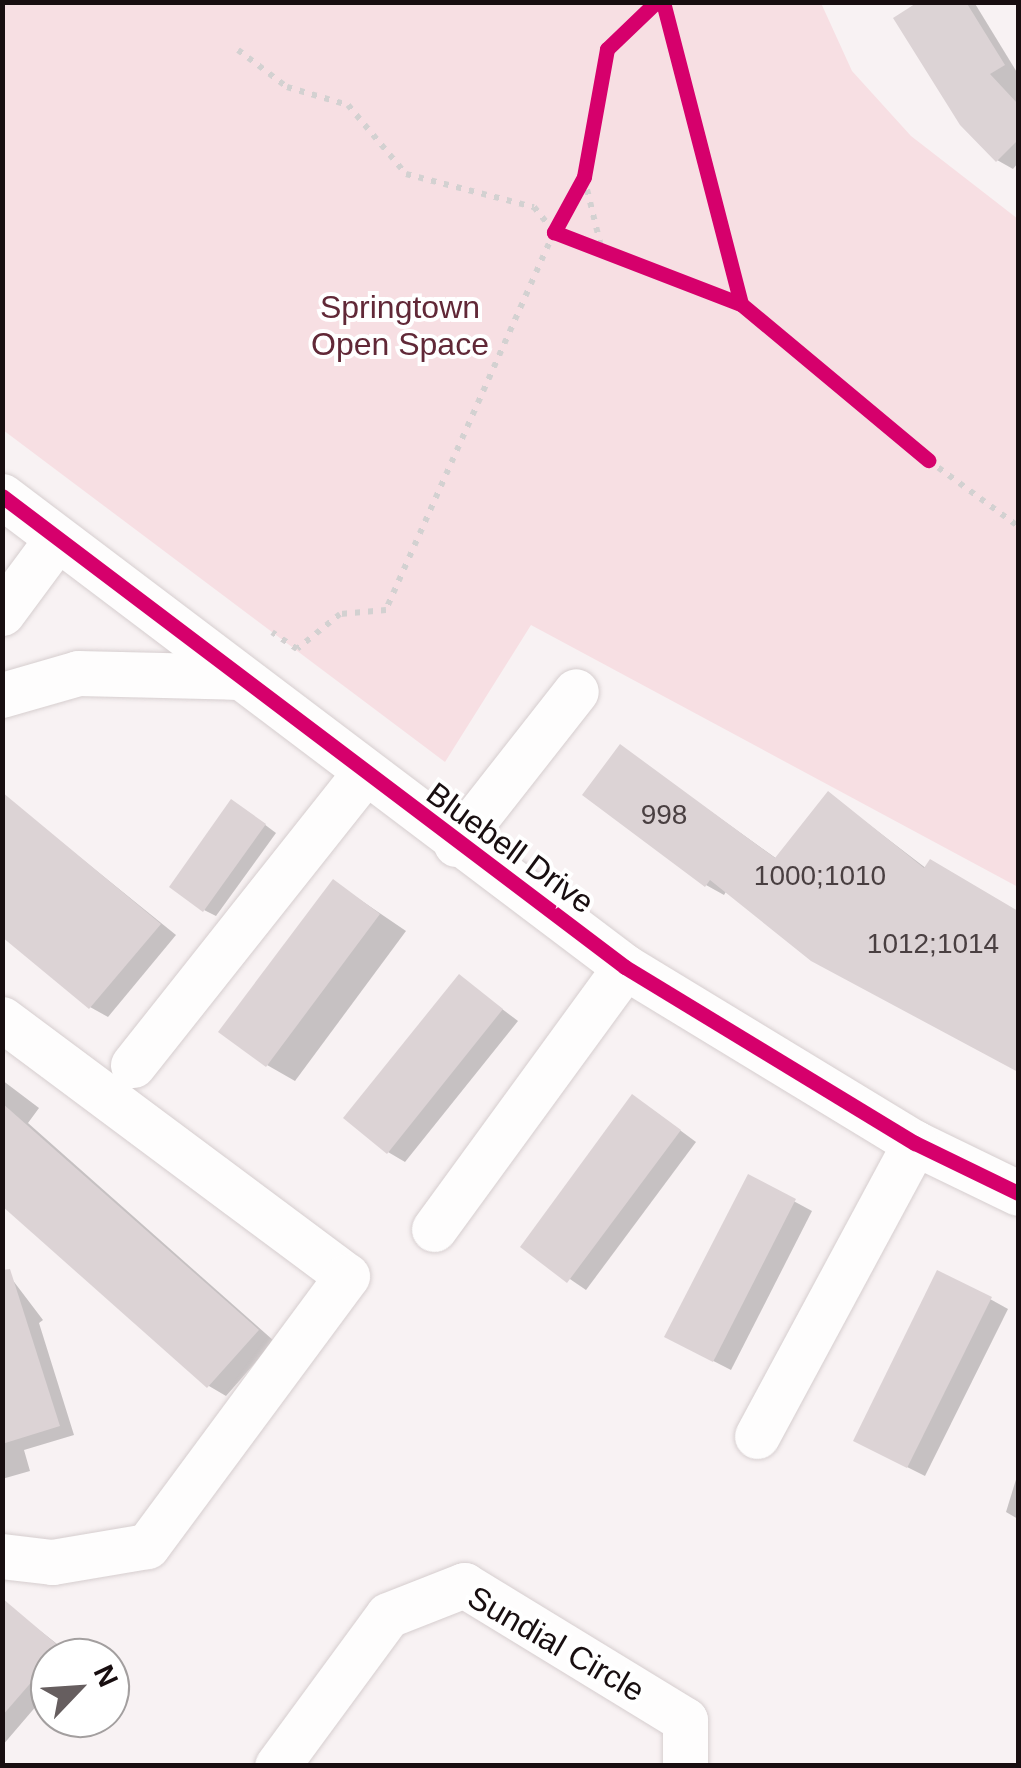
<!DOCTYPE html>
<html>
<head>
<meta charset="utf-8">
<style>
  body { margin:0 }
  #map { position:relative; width:1021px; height:1768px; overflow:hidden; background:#f8f2f3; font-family:Helvetica,sans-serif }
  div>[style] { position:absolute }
  .green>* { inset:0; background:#f7dfe3 }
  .shadow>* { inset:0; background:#0003 }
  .building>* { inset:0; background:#dcd3d5 }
  .path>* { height:6px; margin-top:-3px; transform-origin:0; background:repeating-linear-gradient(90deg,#d3d1d1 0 5px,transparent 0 13px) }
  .roads { filter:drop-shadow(0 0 2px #d6cecf) drop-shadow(0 0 2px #d6cecf) }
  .minor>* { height:45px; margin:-22.5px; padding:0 22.5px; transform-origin:22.5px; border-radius:22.5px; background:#fefdfd }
  .cycleway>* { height:15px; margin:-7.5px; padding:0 7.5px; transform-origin:7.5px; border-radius:7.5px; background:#d6006c }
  span { translate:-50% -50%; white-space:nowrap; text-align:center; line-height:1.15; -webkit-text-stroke:8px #fff; paint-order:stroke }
  .number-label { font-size:28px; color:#493f41 }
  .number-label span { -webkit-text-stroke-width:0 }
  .park-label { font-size:32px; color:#612837 }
  .street-label { font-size:32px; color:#180e10 }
  .frame { position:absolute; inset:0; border:5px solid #180e10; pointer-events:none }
  .north { position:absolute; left:30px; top:1638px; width:100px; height:100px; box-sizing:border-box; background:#fff; border:2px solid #a39f9f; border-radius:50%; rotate:65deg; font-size:28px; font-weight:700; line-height:40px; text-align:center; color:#180e10 }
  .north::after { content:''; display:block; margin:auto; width:35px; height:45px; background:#665e5f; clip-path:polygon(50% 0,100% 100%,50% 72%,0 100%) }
</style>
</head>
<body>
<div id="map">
  <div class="green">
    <div style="clip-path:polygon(2px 3px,821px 3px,852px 71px,911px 136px,1018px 219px,1018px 887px,531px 625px,445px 762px,3px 430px)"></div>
  </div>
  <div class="shadow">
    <div style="clip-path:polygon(913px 2px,974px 2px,1018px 74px,1018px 163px,1013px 169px,997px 160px)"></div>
    <div style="clip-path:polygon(621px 747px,777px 859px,829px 794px,927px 869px,931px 862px,1018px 913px,1018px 1069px,831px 970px,727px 890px,724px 895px,706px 885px)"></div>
    <div style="clip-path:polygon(9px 800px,176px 935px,108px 1017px,90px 1007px)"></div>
    <div style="clip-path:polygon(244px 809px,276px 833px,216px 916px,204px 910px)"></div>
    <div style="clip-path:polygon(334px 882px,406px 931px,295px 1081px,267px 1065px)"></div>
    <div style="clip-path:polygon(460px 977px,518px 1021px,405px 1162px,388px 1152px)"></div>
    <div style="clip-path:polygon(2px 1080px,39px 1108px,28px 1123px,274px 1341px,226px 1396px,209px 1386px,2px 1166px)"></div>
    <div style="clip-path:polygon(650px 1108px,696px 1142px,586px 1290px,523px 1247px)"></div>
    <div style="clip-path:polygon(749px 1177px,812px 1211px,731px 1370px,684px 1346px)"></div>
    <div style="clip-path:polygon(2px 1266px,43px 1320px,39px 1323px,74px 1435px,24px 1450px,30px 1471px,2px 1479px)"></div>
    <div style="clip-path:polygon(990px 1299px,1008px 1309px,925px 1476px,873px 1450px)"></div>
    <div style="clip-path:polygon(1018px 1473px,1018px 1519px,1006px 1512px)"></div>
    <div style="clip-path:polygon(2px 1601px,75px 1658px,50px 1658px,50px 1690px,2px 1746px)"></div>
  </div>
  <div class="building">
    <div style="clip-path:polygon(918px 2px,966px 2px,1005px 65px,990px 74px,1018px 104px,1018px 140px,996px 162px,960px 125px,893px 18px)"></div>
    <div style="clip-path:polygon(620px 744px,775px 858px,828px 791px,924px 868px,930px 859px,1018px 911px,1018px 1072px,811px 961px,710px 880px,705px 887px,582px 795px)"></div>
    <div style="clip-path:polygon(2px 792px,161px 924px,89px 1009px,2px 937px)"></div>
    <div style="clip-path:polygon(231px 799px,266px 824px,203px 912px,169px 887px)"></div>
    <div style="clip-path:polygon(333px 879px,380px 914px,266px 1067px,218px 1032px)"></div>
    <div style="clip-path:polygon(459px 974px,503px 1009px,387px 1154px,343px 1118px)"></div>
    <div style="clip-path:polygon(632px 1094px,681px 1130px,567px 1283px,520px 1247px)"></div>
    <div style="clip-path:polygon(2px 1103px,259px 1330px,207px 1388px,2px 1206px)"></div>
    <div style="clip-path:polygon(748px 1174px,796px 1199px,713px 1362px,664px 1337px)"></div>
    <div style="clip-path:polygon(10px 1269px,60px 1426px,2px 1444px,2px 1270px)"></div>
    <div style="clip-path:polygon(937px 1270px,992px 1297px,907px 1468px,853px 1441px)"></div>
    <div style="clip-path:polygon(2px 1598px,61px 1648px,2px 1716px)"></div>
  </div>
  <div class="path">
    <div style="left:238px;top:50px;width:61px;rotate:37.1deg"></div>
    <div style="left:287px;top:87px;width:64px;rotate:16.4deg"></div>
    <div style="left:348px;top:105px;width:90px;rotate:50deg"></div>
    <div style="left:406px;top:174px;width:132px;rotate:14.5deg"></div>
    <div style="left:534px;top:207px;width:32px;rotate:51deg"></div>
    <div style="left:554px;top:232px;width:414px;rotate:114deg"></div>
    <div style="left:386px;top:610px;width:46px;rotate:175deg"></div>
    <div style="left:340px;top:614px;width:55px;rotate:140.9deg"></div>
    <div style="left:297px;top:649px;width:30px;rotate:-146deg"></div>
    <div style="left:584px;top:177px;width:76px;rotate:76.3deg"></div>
    <div style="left:928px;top:460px;width:112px;rotate:36.3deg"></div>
  </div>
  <div class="roads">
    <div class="minor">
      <div style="left:2px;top:496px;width:781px;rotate:37.09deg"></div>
      <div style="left:625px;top:967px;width:339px;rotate:31.3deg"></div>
      <div style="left:915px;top:1143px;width:114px;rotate:25.9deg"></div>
      <div style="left:2px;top:613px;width:91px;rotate:-53.5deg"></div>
      <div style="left:2px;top:695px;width:79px;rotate:-16.1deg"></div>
      <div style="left:78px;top:673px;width:160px;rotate:1.4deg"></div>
      <div style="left:456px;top:844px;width:194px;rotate:-51.9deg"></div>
      <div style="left:2px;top:1019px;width:430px;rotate:36.7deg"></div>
      <div style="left:347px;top:1276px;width:336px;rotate:126.5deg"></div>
      <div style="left:147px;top:1546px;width:96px;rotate:170.4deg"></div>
      <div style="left:52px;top:1562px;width:50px;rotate:-173.2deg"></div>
      <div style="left:133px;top:1065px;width:372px;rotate:-51.6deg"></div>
      <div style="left:434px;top:1229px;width:324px;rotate:-53.9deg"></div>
      <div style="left:757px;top:1436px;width:333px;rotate:-61.7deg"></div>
      <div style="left:277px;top:1766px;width:187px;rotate:-53.7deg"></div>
      <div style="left:388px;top:1615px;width:82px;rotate:-21.5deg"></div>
      <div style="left:464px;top:1585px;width:259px;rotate:31.4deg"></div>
      <div style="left:685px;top:1720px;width:46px;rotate:90deg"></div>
    </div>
  </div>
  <div class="cycleway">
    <div style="left:656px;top:2px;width:68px;rotate:136.2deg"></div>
    <div style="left:607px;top:49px;width:130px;rotate:100.2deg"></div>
    <div style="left:584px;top:177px;width:63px;rotate:118.6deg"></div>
    <div style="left:554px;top:232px;width:200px;rotate:21.1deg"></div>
    <div style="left:741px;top:304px;width:244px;rotate:39.8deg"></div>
    <div style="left:663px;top:2px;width:312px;rotate:75.5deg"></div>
    <div style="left:2px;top:496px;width:781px;rotate:37.09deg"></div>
    <div style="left:625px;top:967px;width:339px;rotate:31.3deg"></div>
    <div style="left:915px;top:1143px;width:114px;rotate:25.9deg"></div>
  </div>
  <div class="number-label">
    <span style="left:664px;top:815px">998</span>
    <span style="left:820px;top:876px">1000;1010</span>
    <span style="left:933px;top:944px">1012;1014</span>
  </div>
  <div class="park-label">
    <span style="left:400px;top:326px">Springtown<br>Open Space</span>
  </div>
  <div class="street-label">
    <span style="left:510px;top:848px;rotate:36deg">Bluebell Drive</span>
    <span style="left:556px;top:1644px;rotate:30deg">Sundial Circle</span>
  </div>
  <div class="frame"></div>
  <div class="north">N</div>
</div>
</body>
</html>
